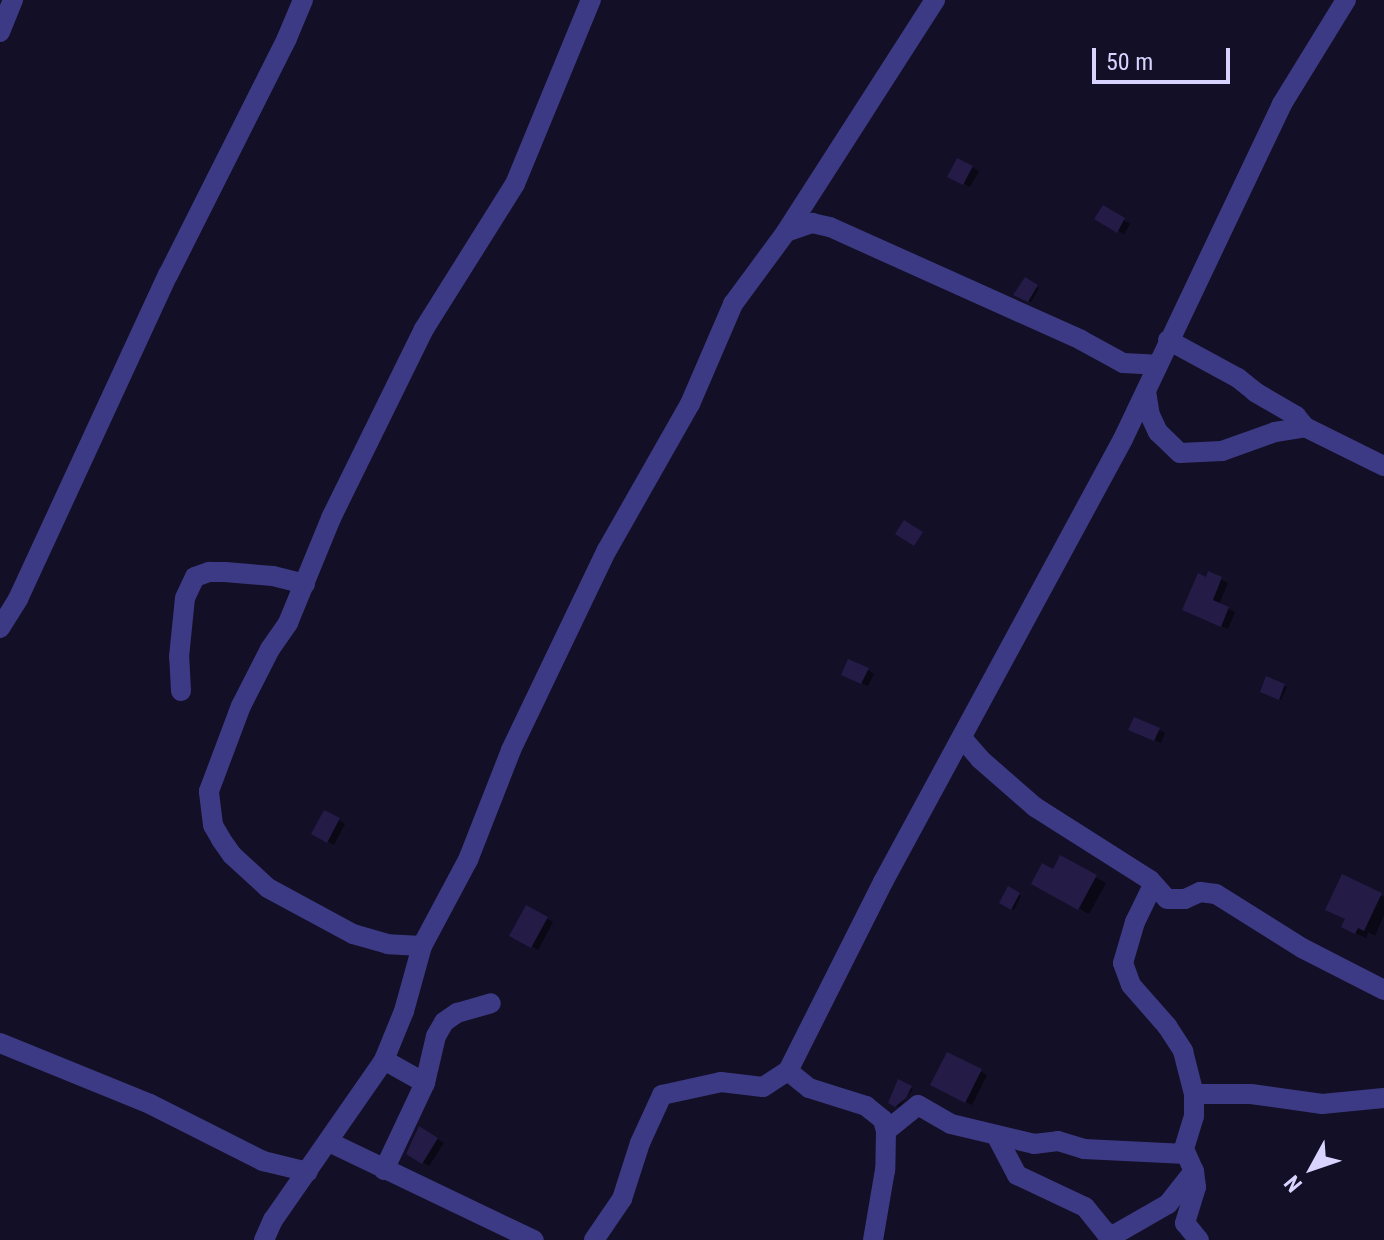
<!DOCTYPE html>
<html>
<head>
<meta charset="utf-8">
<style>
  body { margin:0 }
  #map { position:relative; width:1384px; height:1240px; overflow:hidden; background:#130f26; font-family:"Roboto Condensed",sans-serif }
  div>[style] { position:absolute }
  .shadow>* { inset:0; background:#0007 }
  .building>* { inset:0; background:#241b47 }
  .minor>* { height:20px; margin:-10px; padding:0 10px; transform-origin:10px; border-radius:10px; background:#3d3a85 }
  span { translate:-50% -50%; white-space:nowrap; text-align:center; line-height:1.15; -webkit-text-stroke:6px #130f26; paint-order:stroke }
  .north { position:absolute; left:1272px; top:1128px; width:80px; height:80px; -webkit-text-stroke:6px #130f26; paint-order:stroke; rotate:230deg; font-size:22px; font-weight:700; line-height:32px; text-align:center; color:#d9d4ff }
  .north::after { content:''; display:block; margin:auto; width:28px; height:36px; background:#d9d4ff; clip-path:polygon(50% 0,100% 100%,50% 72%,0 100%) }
  .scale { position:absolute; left:1092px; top:48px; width:138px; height:36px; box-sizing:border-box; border:4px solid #d9d4ff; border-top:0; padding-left:10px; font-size:24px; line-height:28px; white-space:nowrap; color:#d9d4ff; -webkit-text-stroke:6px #130f26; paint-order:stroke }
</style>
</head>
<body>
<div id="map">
  <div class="shadow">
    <div style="clip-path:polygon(958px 160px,979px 171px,970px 187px,950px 176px)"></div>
    <div style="clip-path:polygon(1103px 207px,1130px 224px,1124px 234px,1097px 218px)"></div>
    <div style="clip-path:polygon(1026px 280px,1039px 288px,1031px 302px,1016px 295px)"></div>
    <div style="clip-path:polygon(1209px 573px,1228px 583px,1219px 604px,1235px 612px,1228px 629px,1191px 613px)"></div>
    <div style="clip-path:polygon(868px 670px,874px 674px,868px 686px,850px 678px)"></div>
    <div style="clip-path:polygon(1267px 678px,1287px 687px,1281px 700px,1262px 691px)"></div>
    <div style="clip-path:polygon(1159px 730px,1165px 733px,1161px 743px,1137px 732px)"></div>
    <div style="clip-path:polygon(325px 812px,345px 824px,334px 845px,313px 833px)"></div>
    <div style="clip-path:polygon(1061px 858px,1106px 883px,1089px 914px,1034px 883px,1053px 872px)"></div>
    <div style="clip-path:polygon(1343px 877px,1384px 897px,1384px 915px,1375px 936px,1368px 932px,1366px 938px,1353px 932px)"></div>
    <div style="clip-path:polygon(1009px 889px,1021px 896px,1014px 910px,1002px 903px)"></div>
    <div style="clip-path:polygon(527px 908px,553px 922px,538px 950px,512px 935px)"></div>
    <div style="clip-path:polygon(948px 1054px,987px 1075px,972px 1105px,933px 1085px)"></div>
    <div style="clip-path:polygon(899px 1082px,913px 1089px,899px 1107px,890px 1102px)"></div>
    <div style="clip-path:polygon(420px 1128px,444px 1143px,429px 1166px,408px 1153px)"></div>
  </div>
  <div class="building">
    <div style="clip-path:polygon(957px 158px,973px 166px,963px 185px,947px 177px)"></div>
    <div style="clip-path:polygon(1103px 205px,1125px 218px,1117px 233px,1094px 219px)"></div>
    <div style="clip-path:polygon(1025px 277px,1038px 285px,1028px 302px,1013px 295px)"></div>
    <div style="clip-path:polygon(904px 520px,923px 532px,914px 546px,895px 534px)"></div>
    <div style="clip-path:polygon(1208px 571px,1222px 577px,1213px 600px,1229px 607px,1221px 627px,1182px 610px,1198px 573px,1206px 577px)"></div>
    <div style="clip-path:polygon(848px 659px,869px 668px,861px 684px,841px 675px)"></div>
    <div style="clip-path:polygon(1266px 676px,1285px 684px,1279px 700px,1260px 692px)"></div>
    <div style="clip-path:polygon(1134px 717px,1160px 728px,1154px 741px,1128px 730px)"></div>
    <div style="clip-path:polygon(324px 810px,340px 818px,327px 843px,311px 834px)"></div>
    <div style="clip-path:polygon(1060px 855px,1097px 875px,1078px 910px,1031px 884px,1042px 863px,1053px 869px)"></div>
    <div style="clip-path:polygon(1342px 874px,1382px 893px,1364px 931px,1358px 928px,1355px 934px,1341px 927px,1345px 919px,1325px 910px)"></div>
    <div style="clip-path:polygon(1008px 886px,1020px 893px,1011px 910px,999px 903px)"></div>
    <div style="clip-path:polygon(526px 905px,548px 917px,531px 948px,509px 936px)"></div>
    <div style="clip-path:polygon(947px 1052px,982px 1069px,965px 1103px,930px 1085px)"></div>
    <div style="clip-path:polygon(898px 1079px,912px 1086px,906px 1098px,895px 1107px,888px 1103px)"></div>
    <div style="clip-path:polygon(419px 1126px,438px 1138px,422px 1164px,406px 1154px)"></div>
  </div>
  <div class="minor">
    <div style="left:0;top:32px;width:35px;rotate:-68deg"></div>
    <div style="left:786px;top:232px;width:276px;rotate:-57.3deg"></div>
    <div style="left:1168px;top:340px;width:80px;rotate:28.5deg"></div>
    <div style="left:1238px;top:378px;width:22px;rotate:39deg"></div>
    <div style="left:1255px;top:392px;width:48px;rotate:30.3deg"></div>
    <div style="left:1296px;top:416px;width:14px;rotate:51deg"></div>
    <div style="left:1146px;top:391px;width:24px;rotate:81deg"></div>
    <div style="left:1150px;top:415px;width:19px;rotate:65deg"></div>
    <div style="left:1158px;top:432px;width:30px;rotate:44deg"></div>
    <div style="left:1180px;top:453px;width:42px;rotate:-2.7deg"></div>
    <div style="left:1222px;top:451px;width:56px;rotate:-19.7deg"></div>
    <div style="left:1275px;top:432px;width:30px;rotate:-9deg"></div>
    <div style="left:1305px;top:427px;width:88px;rotate:26.3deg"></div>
    <div style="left:0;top:628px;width:34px;rotate:-58deg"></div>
    <div style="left:18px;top:599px;width:357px;rotate:-65.2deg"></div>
    <div style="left:168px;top:275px;width:265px;rotate:-63.3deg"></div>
    <div style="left:287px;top:38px;width:41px;rotate:-67.2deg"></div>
    <div style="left:181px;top:691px;width:34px;rotate:-93deg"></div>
    <div style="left:179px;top:657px;width:59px;rotate:-84.2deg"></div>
    <div style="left:185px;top:598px;width:23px;rotate:-65deg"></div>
    <div style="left:195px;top:577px;width:15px;rotate:-20deg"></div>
    <div style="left:209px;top:572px;width:16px"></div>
    <div style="left:225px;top:572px;width:48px;rotate:4.8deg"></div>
    <div style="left:273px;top:576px;width:33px;rotate:14deg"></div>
    <div style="left:962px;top:738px;width:28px;rotate:49deg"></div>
    <div style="left:980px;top:759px;width:73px;rotate:41.1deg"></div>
    <div style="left:1035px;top:807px;width:136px;rotate:32.4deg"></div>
    <div style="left:1150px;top:880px;width:25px;rotate:48deg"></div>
    <div style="left:1167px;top:899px;width:18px"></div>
    <div style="left:1185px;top:899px;width:17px;rotate:-25deg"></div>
    <div style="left:1200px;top:892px;width:16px;rotate:7deg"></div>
    <div style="left:1216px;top:894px;width:102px;rotate:32.1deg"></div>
    <div style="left:1302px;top:948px;width:92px;rotate:27.1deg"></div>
    <div style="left:1153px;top:885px;width:41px;rotate:115.9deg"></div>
    <div style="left:1135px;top:922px;width:43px;rotate:106.3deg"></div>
    <div style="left:1123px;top:963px;width:23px;rotate:70deg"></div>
    <div style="left:1131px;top:985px;width:55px;rotate:48.7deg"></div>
    <div style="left:1167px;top:1026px;width:30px;rotate:57deg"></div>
    <div style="left:1183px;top:1051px;width:44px;rotate:75.7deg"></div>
    <div style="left:1194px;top:1094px;width:57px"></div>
    <div style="left:1251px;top:1094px;width:72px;rotate:8deg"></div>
    <div style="left:1322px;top:1104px;width:62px;rotate:-5.5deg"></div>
    <div style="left:422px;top:946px;width:34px;rotate:-177deg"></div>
    <div style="left:388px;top:944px;width:36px;rotate:-164deg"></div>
    <div style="left:353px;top:934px;width:97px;rotate:-151.6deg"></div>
    <div style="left:268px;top:888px;width:49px;rotate:-137.5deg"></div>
    <div style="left:232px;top:855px;width:19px;rotate:-125deg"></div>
    <div style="left:221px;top:839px;width:16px;rotate:-120deg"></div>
    <div style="left:213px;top:825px;width:34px;rotate:-97deg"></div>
    <div style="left:209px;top:791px;width:91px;rotate:-69.4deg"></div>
    <div style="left:241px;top:706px;width:64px;rotate:-63deg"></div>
    <div style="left:270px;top:649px;width:32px;rotate:-55deg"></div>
    <div style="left:288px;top:623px;width:113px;rotate:-67.7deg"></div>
    <div style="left:331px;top:518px;width:211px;rotate:-63.8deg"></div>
    <div style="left:424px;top:329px;width:171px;rotate:-57.9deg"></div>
    <div style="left:515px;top:184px;width:199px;rotate:-67.6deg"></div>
    <div style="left:0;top:1043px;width:162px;rotate:22.1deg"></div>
    <div style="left:150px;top:1104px;width:127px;rotate:26.8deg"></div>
    <div style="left:263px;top:1161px;width:46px;rotate:13.7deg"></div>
    <div style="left:384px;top:1060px;width:47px;rotate:29.3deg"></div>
    <div style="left:788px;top:1071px;width:27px;rotate:39deg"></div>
    <div style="left:809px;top:1088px;width:60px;rotate:17.5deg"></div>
    <div style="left:866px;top:1106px;width:22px;rotate:39deg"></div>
    <div style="left:883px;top:1120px;width:11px;rotate:75deg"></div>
    <div style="left:886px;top:1131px;width:39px;rotate:91deg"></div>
    <div style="left:885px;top:1170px;width:71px;rotate:99.7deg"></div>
    <div style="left:1194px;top:1094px;width:22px;rotate:90deg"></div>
    <div style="left:1194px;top:1116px;width:34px;rotate:107deg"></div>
    <div style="left:1184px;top:1149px;width:24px;rotate:66deg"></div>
    <div style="left:1194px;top:1171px;width:16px;rotate:83deg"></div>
    <div style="left:1196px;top:1187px;width:38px;rotate:107deg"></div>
    <div style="left:1185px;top:1223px;width:22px;rotate:51deg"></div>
    <div style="left:886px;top:1131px;width:41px;rotate:-39.1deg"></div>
    <div style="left:918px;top:1105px;width:38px;rotate:30deg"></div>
    <div style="left:951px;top:1124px;width:85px;rotate:13.5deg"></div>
    <div style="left:1034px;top:1144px;width:24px;rotate:-7deg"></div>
    <div style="left:1058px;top:1141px;width:27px;rotate:17deg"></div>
    <div style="left:1084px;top:1149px;width:102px;rotate:2.8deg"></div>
    <div style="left:996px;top:1135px;width:45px;rotate:62.3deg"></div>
    <div style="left:1017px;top:1175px;width:75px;rotate:25.2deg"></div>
    <div style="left:1085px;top:1207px;width:32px;rotate:51deg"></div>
    <div style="left:1105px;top:1232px;width:9px;rotate:18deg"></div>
    <div style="left:1114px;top:1235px;width:62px;rotate:-29.9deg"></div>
    <div style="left:1168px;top:1204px;width:42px;rotate:-51.8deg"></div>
    <div style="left:329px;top:1142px;width:227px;rotate:25.6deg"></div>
    <div style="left:384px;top:1170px;width:96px;rotate:-64.8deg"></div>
    <div style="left:425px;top:1083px;width:48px;rotate:-76.8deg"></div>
    <div style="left:436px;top:1036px;width:16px;rotate:-60deg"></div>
    <div style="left:444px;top:1022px;width:16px;rotate:-35deg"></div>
    <div style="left:457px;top:1013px;width:35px;rotate:-16deg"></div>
    <div style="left:264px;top:1240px;width:22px;rotate:-66deg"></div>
    <div style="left:273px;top:1220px;width:195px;rotate:-55.2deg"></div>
    <div style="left:384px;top:1060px;width:53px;rotate:-67.8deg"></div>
    <div style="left:404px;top:1011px;width:67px;rotate:-74.5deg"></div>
    <div style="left:422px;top:946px;width:98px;rotate:-61.9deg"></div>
    <div style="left:468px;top:860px;width:118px;rotate:-68.6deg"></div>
    <div style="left:511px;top:750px;width:222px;rotate:-64.4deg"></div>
    <div style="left:607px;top:550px;width:168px;rotate:-60.4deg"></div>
    <div style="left:690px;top:404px;width:109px;rotate:-66.7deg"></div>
    <div style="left:733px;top:304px;width:89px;rotate:-53.6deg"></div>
    <div style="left:786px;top:232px;width:28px;rotate:-19deg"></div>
    <div style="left:812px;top:223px;width:18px;rotate:13deg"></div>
    <div style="left:830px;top:227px;width:275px;rotate:24.2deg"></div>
    <div style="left:1081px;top:340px;width:48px;rotate:28.7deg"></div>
    <div style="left:1123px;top:363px;width:34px;rotate:3deg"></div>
    <div style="left:594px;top:1240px;width:50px;rotate:-55.7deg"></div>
    <div style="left:622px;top:1199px;width:59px;rotate:-72.2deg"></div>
    <div style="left:640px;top:1143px;width:53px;rotate:-65.4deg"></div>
    <div style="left:662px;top:1095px;width:60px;rotate:-12.4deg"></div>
    <div style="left:721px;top:1082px;width:42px;rotate:6.8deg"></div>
    <div style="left:763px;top:1087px;width:30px;rotate:-33deg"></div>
    <div style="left:788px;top:1071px;width:212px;rotate:-63.3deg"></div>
    <div style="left:883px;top:882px;width:504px;rotate:-61.55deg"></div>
    <div style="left:1123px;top:439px;width:371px;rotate:-64.6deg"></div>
    <div style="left:1282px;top:104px;width:122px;rotate:-58.4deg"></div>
  </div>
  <div class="north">N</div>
  <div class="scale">50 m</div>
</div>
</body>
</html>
